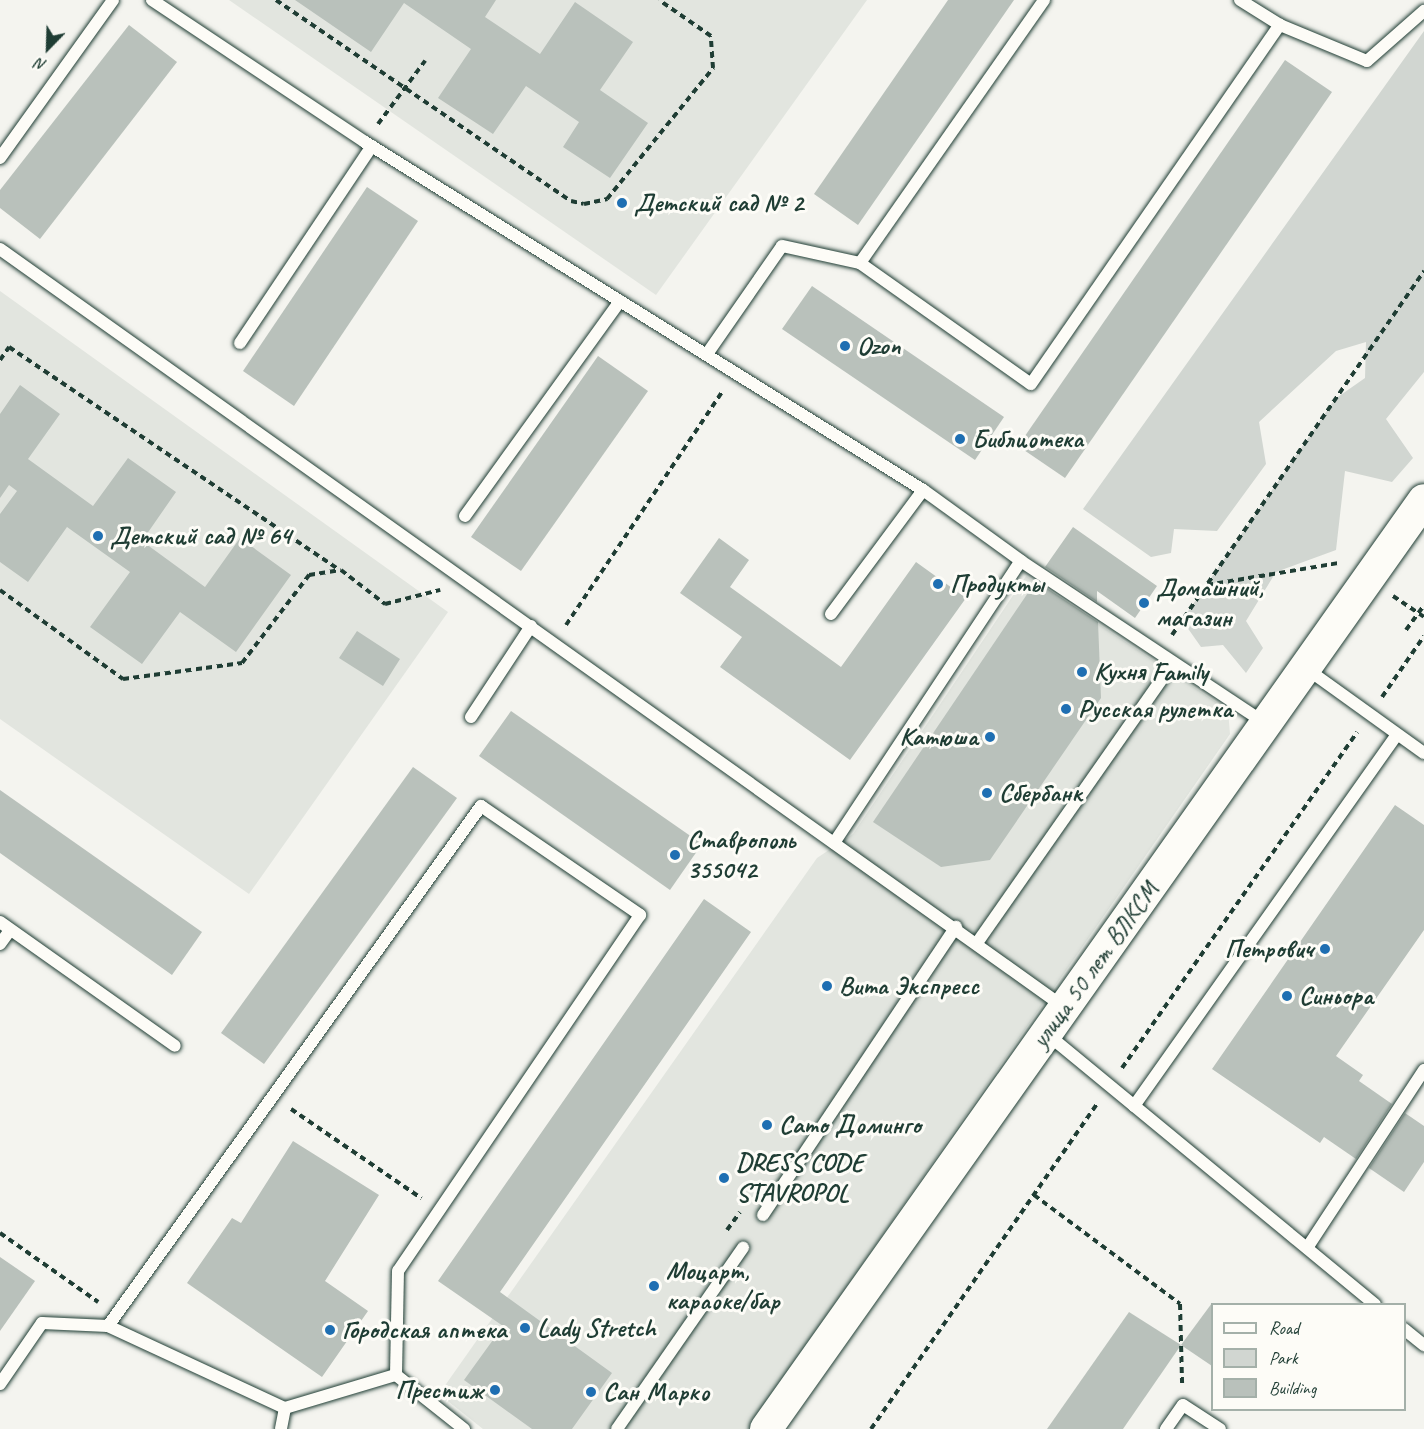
<!DOCTYPE html>
<html>
<head>
<meta charset="utf-8">
<style>
  body { margin:0 }
  #map { position:relative; width:1424px; height:1429px; overflow:hidden; background:#f4f4ef; font-family:Caveat,sans-serif }
  div>[style] { position:absolute }
  .built>* { inset:0; background:#e2e5df }
  .green>* { inset:0; background:#d1d6d1 }
  .building>* { inset:0; background:#b9c1bb }
  .path>* { height:4px; margin-top:-2px; transform-origin:0; background:repeating-linear-gradient(90deg,#1f3d34 0 6px,transparent 0 10.5px) }
  .roads { filter:drop-shadow(0 0 2px #1f3d34) drop-shadow(0 0 2px #1f3d34) }
  .service>* { height:12px; margin:-6px; padding:0 6px; transform-origin:6px; border-radius:6px; background:#fdfcf7 }
  .tertiary>* { height:32px; margin:-16px; padding:0 16px; transform-origin:16px; border-radius:16px; background:#fdfcf7 }
  .dots>* { width:16px; height:16px; translate:-50% -50%; box-sizing:border-box; border:3px solid #fdfcf7; border-radius:50% }
  span { translate:-50% -50%; white-space:nowrap; text-align:center; line-height:1.15; -webkit-text-stroke:6px #fdfcf7; paint-order:stroke }
  .poi-label { font-size:26px; color:#1f3d34; font-weight:700 }
  .left { translate:0 -50%; text-align:left }
  .right { translate:-100% -50%; text-align:right }
  .street-label { font-size:26px; color:#1f3d34 }
  .legend { position:absolute; left:1211px; top:1303px; width:195px; height:108px; box-sizing:border-box; background:#fdfcf7; border:2px solid #a4b0a9; margin:0; padding:8px 10px; list-style:none; font-size:18px; color:#1f3d34 }
  .legend li { display:flex; align-items:center; gap:12px; height:30px }
  .legend b { width:30px; border:2px solid #a4b0a9 }
  .north { position:absolute; left:18px; top:18px; width:60px; height:60px; -webkit-text-stroke:4px #fdfcf7; paint-order:stroke; rotate:203deg; font-size:16px; font-weight:700; line-height:24px; text-align:center; color:#1f3d34 }
  .north::after { content:''; display:block; margin:auto; width:21px; height:27px; background:#1f3d34; clip-path:polygon(50% 0,100% 100%,50% 72%,0 100%) }
</style>
</head>
<body>
<div id="map">
  <div class="built">
    <div style="clip-path:polygon(229px 0,867px 0,656px 295px)"></div>
    <div style="clip-path:polygon(0 291px,448px 612px,249px 894px,0 719px)"></div>
    <div style="clip-path:polygon(1026px 576px,1228px 710px,1230px 734px,748px 1429px,483px 1429px,439px 1394px,817px 858px,853px 834px)"></div>
  </div>
  <div class="green">
    <div style="clip-path:polygon(1424px 31px,1424px 372px,1386px 419px,1413px 458px,1392px 482px,1345px 471px,1336px 550px,1276px 572px,1246px 621px,1263px 648px,1246px 673px,1223px 645px,1201px 647px,1182px 620px,1335px 399px,1365px 378px,1366px 342px,1336px 351px,1259px 422px,1266px 464px,1217px 531px,1174px 529px,1171px 553px,1151px 557px,1083px 509px)"></div>
  </div>
  <div class="building">
    <div style="clip-path:polygon(295px 0,496px 0,485px 17px,540px 54px,575px 2px,633px 42px,600px 90px,648px 123px,610px 178px,563px 147px,579px 122px,526px 86px,493px 134px,438px 98px,471px 49px,404px 3px,371px 52px)"></div>
    <div style="clip-path:polygon(948px 0,1014px 0,858px 225px,814px 194px)"></div>
    <div style="clip-path:polygon(129px 25px,177px 62px,40px 239px,0 208px,0 190px)"></div>
    <div style="clip-path:polygon(1285px 60px,1332px 92px,1065px 478px,1018px 446px)"></div>
    <div style="clip-path:polygon(367px 187px,418px 221px,294px 406px,243px 371px)"></div>
    <div style="clip-path:polygon(812px 286px,1004px 417px,975px 460px,782px 329px)"></div>
    <div style="clip-path:polygon(598px 356px,648px 391px,521px 571px,471px 537px)"></div>
    <div style="clip-path:polygon(20px 385px,60px 414px,28px 459px,93px 506px,128px 458px,176px 492px,142px 541px,205px 587px,240px 538px,291px 575px,236px 652px,180px 612px,142px 664px,90px 627px,130px 572px,67px 527px,28px 582px,0 562px,0 514px,17px 491px,9px 485px,0 498px,0 414px)"></div>
    <div style="clip-path:polygon(1073px 527px,1157px 586px,1135px 618px,1097px 591px,1097px 602px,1045px 567px)"></div>
    <div style="clip-path:polygon(719px 538px,749px 560px,730px 587px,841px 667px,916px 562px,966px 598px,850px 760px,720px 667px,742px 637px,680px 593px)"></div>
    <div style="clip-path:polygon(1036px 581px,1098px 622px,1101px 698px,990px 860px,941px 867px,873px 822px)"></div>
    <div style="clip-path:polygon(357px 631px,400px 659px,383px 686px,339px 658px)"></div>
    <div style="clip-path:polygon(511px 711px,702px 844px,670px 890px,479px 756px)"></div>
    <div style="clip-path:polygon(413px 767px,457px 798px,264px 1064px,221px 1033px)"></div>
    <div style="clip-path:polygon(0 790px,202px 932px,172px 975px,0 853px)"></div>
    <div style="clip-path:polygon(1395px 805px,1424px 825px,1424px 930px,1336px 1056px,1363px 1075px,1359px 1081px,1392px 1104px,1356px 1159px,1324px 1137px,1320px 1143px,1212px 1069px)"></div>
    <div style="clip-path:polygon(704px 899px,751px 932px,500px 1292px,612px 1373px,572px 1429px,532px 1429px,464px 1380px,503px 1326px,438px 1281px)"></div>
    <div style="clip-path:polygon(1405px 1113px,1424px 1126px,1424px 1162px,1404px 1192px,1369px 1168px)"></div>
    <div style="clip-path:polygon(293px 1141px,379px 1195px,325px 1281px,368px 1311px,322px 1377px,187px 1283px,232px 1218px,241px 1223px)"></div>
    <div style="clip-path:polygon(0 1257px,35px 1281px,0 1331px)"></div>
    <div style="clip-path:polygon(1212px 1303px,1212px 1366px,1181px 1345px)"></div>
    <div style="clip-path:polygon(1129px 1312px,1181px 1345px,1123px 1429px,1047px 1429px)"></div>
  </div>
  <div class="path">
    <div style="left:276px;top:0;width:357px;rotate:34.3deg"></div>
    <div style="left:571px;top:201px;width:13px;rotate:13deg"></div>
    <div style="left:584px;top:204px;width:24px;rotate:-12deg"></div>
    <div style="left:607px;top:199px;width:169px;rotate:-51deg"></div>
    <div style="left:713px;top:68px;width:32px;rotate:-94deg"></div>
    <div style="left:711px;top:36px;width:63px;rotate:-145.3deg"></div>
    <div style="left:378px;top:124px;width:79px;rotate:-53.3deg"></div>
    <div style="left:0;top:360px;width:16px;rotate:-55deg"></div>
    <div style="left:9px;top:347px;width:399px;rotate:34deg"></div>
    <div style="left:1207px;top:585px;width:134px;rotate:-9.5deg"></div>
    <div style="left:0;top:590px;width:152px;rotate:35.9deg"></div>
    <div style="left:123px;top:679px;width:120px;rotate:-7.7deg"></div>
    <div style="left:242px;top:663px;width:111px;rotate:-52.7deg"></div>
    <div style="left:309px;top:575px;width:32px;rotate:-9deg"></div>
    <div style="left:341px;top:570px;width:56px;rotate:37.7deg"></div>
    <div style="left:385px;top:604px;width:57px;rotate:-14.3deg"></div>
    <div style="left:1393px;top:596px;width:37px;rotate:34deg"></div>
    <div style="left:566px;top:625px;width:280px;rotate:-56.2deg"></div>
    <div style="left:1406px;top:630px;width:31px;rotate:-54deg"></div>
    <div style="left:1172px;top:635px;width:443px;rotate:-55.3deg"></div>
    <div style="left:1382px;top:697px;width:74px;rotate:-55.5deg"></div>
    <div style="left:1122px;top:1068px;width:410px;rotate:-55deg"></div>
    <div style="left:291px;top:1109px;width:158px;rotate:34.4deg"></div>
    <div style="left:1034px;top:1195px;width:182px;rotate:36.7deg"></div>
    <div style="left:1180px;top:1304px;width:79px;rotate:88.5deg"></div>
    <div style="left:727px;top:1230px;width:22px;rotate:-54deg"></div>
    <div style="left:0;top:1233px;width:120px;rotate:35.1deg"></div>
    <div style="left:871px;top:1429px;width:396px;rotate:-55.2deg"></div>
  </div>
  <div class="roads">
    <div class="service">
      <div style="left:152px;top:0;width:256px;rotate:33.7deg"></div>
      <div style="left:365px;top:142px;width:658px;rotate:31.95deg"></div>
      <div style="left:923px;top:490px;width:121px;rotate:35.9deg"></div>
      <div style="left:1021px;top:561px;width:294px;rotate:33.6deg"></div>
      <div style="left:1240px;top:0;width:47px;rotate:32deg"></div>
      <div style="left:1280px;top:25px;width:94px;rotate:22.5deg"></div>
      <div style="left:1367px;top:61px;width:76px;rotate:-41.3deg"></div>
      <div style="left:0;top:158px;width:194px;rotate:-54.4deg"></div>
      <div style="left:0;top:249px;width:1306px;rotate:35.47deg"></div>
      <div style="left:860px;top:263px;width:321px;rotate:-55deg"></div>
      <div style="left:240px;top:343px;width:237px;rotate:-56.2deg"></div>
      <div style="left:707px;top:354px;width:131px;rotate:-55.2deg"></div>
      <div style="left:782px;top:246px;width:80px;rotate:12.3deg"></div>
      <div style="left:860px;top:263px;width:209px;rotate:35.3deg"></div>
      <div style="left:1031px;top:384px;width:437px;rotate:-55.3deg"></div>
      <div style="left:465px;top:516px;width:265px;rotate:-54.2deg"></div>
      <div style="left:831px;top:614px;width:154px;rotate:-53.4deg"></div>
      <div style="left:1307px;top:669px;width:144px;rotate:35.7deg"></div>
      <div style="left:471px;top:717px;width:109px;rotate:-56.6deg"></div>
      <div style="left:834px;top:843px;width:338px;rotate:-56.5deg"></div>
      <div style="left:0;top:922px;width:214px;rotate:35.3deg"></div>
      <div style="left:977px;top:943px;width:342px;rotate:-55deg"></div>
      <div style="left:0;top:944px;width:17px;rotate:-54deg"></div>
      <div style="left:1047px;top:1034px;width:425px;rotate:39.5deg"></div>
      <div style="left:1134px;top:1106px;width:453px;rotate:-54.7deg"></div>
      <div style="left:763px;top:1215px;width:347px;rotate:-56.2deg"></div>
      <div style="left:1307px;top:1248px;width:213px;rotate:-56.7deg"></div>
      <div style="left:108px;top:1326px;width:195px;rotate:24.9deg"></div>
      <div style="left:285px;top:1408px;width:21px;rotate:101deg"></div>
      <div style="left:1404px;top:1329px;width:26px;rotate:39deg"></div>
      <div style="left:0;top:1384px;width:74px;rotate:-55.5deg"></div>
      <div style="left:42px;top:1323px;width:66px;rotate:2.6deg"></div>
      <div style="left:108px;top:1326px;width:640px;rotate:-54.35deg"></div>
      <div style="left:481px;top:806px;width:193px;rotate:34.4deg"></div>
      <div style="left:640px;top:915px;width:430px;rotate:124.2deg"></div>
      <div style="left:398px;top:1271px;width:104px;rotate:91.1deg"></div>
      <div style="left:285px;top:1408px;width:116px;rotate:-16.6deg"></div>
      <div style="left:396px;top:1375px;width:87px;rotate:38.5deg"></div>
      <div style="left:617px;top:1429px;width:221px;rotate:-55.2deg"></div>
      <div style="left:1166px;top:1429px;width:29px;rotate:-55deg"></div>
      <div style="left:1183px;top:1405px;width:44px;rotate:33deg"></div>
    </div>
    <div class="tertiary">
      <div style="left:766px;top:1429px;width:1138px;rotate:-54.69deg"></div>
    </div>
  </div>
  <div class="dots">
    <div style="left:622px;top:203px;background:#1f6fb2"></div>
    <div style="left:845px;top:346px;background:#1f6fb2"></div>
    <div style="left:960px;top:439px;background:#1f6fb2"></div>
    <div style="left:98px;top:536px;background:#1f6fb2"></div>
    <div style="left:938px;top:584px;background:#1f6fb2"></div>
    <div style="left:1144px;top:603px;background:#1f6fb2"></div>
    <div style="left:1082px;top:672px;background:#1f6fb2"></div>
    <div style="left:1066px;top:709px;background:#1f6fb2"></div>
    <div style="left:990px;top:737px;background:#1f6fb2"></div>
    <div style="left:987px;top:793px;background:#1f6fb2"></div>
    <div style="left:675px;top:855px;background:#1f6fb2"></div>
    <div style="left:1325px;top:949px;background:#1f6fb2"></div>
    <div style="left:827px;top:986px;background:#1f6fb2"></div>
    <div style="left:1287px;top:996px;background:#1f6fb2"></div>
    <div style="left:767px;top:1125px;background:#1f6fb2"></div>
    <div style="left:724px;top:1178px;background:#1f6fb2"></div>
    <div style="left:654px;top:1286px;background:#1f6fb2"></div>
    <div style="left:525px;top:1328px;background:#1f6fb2"></div>
    <div style="left:330px;top:1330px;background:#1f6fb2"></div>
    <div style="left:495px;top:1390px;background:#1f6fb2"></div>
    <div style="left:591px;top:1392px;background:#1f6fb2"></div>
  </div>
  <div class="poi-label">
    <span class="left" style="left:634px;top:203px">Детский сад № 2</span>
    <span class="left" style="left:857px;top:346px">Ozon</span>
    <span class="left" style="left:972px;top:439px">Библиотека</span>
    <span class="left" style="left:110px;top:536px">Детский сад № 64</span>
    <span class="left" style="left:950px;top:584px">Продукты</span>
    <span class="left" style="left:1156px;top:603px">Домашний,<br>магазин</span>
    <span class="left" style="left:1094px;top:672px">Кухня Family</span>
    <span class="left" style="left:1078px;top:709px">Русская рулетка</span>
    <span class="right" style="left:978px;top:737px">Катюша</span>
    <span class="left" style="left:999px;top:793px">Сбербанк</span>
    <span class="left" style="left:687px;top:855px">Ставрополь<br>355042</span>
    <span class="right" style="left:1313px;top:949px">Петрович</span>
    <span class="left" style="left:839px;top:986px">Вита Экспресс</span>
    <span class="left" style="left:1299px;top:996px">Синьора</span>
    <span class="left" style="left:779px;top:1125px">Сато Доминго</span>
    <span class="left" style="left:736px;top:1178px">DRESS CODE<br>STAVROPOL</span>
    <span class="left" style="left:666px;top:1286px">Моцарт,<br>караоке/бар</span>
    <span class="left" style="left:537px;top:1328px">Lady Stretch</span>
    <span class="left" style="left:342px;top:1330px">Городская аптека</span>
    <span class="right" style="left:483px;top:1390px">Престиж</span>
    <span class="left" style="left:603px;top:1392px">Сан Марко</span>
  </div>
  <div class="street-label">
    <span style="left:1095px;top:965px;rotate:-54deg">улица 50 лет ВЛКСМ</span>
  </div>
  <ul class="legend">
  <li><b style="height:8px;background:#fdfcf7"></b>Road</li>
  <li><b style="height:16px;background:#d1d6d1"></b>Park</li>
  <li><b style="height:16px;background:#b9c1bb"></b>Building</li>
  </ul>
  <div class="north">N</div>
</div>
</body>
</html>
